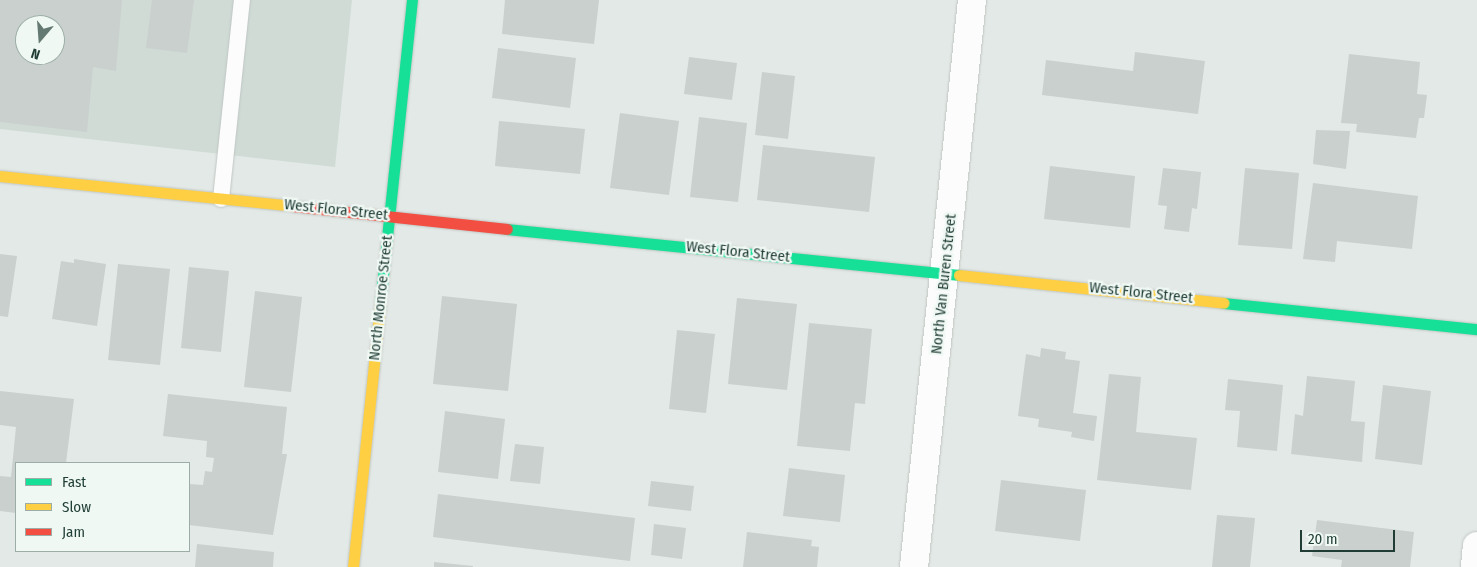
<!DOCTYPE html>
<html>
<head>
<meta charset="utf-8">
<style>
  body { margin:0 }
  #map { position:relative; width:1477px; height:567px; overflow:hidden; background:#e3e9e6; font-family:"Fira Sans Condensed",sans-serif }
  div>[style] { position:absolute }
  .built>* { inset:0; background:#d0dbd6 }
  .building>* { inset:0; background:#cad0cd }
  .roads { filter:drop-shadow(0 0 1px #c0c6c3) drop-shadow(0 0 1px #c0c6c3) }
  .lane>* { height:16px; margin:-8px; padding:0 8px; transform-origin:8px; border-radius:8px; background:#fbfcfb }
  .street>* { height:28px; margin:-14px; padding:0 14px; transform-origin:14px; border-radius:14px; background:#fbfcfb }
  .fast>* { height:11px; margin:-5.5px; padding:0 5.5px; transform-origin:5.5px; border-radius:5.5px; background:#16e098 }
  .slow>* { height:11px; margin:-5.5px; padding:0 5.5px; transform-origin:5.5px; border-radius:5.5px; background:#ffcf43 }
  .jam>* { height:11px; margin:-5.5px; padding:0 5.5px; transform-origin:5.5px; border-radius:5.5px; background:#f24e42 }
  span { translate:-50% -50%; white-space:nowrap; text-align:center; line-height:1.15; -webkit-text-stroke:4.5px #f0f8f4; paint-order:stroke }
  .street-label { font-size:15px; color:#1f3d34 }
  .legend { position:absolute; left:15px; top:462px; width:175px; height:90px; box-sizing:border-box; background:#f0f8f4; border:1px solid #9cada7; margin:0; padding:6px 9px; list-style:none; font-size:15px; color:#1f3d34 }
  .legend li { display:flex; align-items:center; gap:10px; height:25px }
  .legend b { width:25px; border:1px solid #9cada7 }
  .north { position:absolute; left:15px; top:15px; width:50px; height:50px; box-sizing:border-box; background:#f0f8f4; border:1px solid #9cada7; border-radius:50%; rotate:198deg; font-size:14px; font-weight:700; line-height:20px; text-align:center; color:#1f3d34 }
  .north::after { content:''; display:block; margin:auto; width:18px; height:22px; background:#647972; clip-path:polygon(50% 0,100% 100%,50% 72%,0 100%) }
  .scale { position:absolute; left:1300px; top:530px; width:95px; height:22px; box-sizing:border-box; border:2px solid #1f3d34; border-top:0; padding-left:6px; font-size:15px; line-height:18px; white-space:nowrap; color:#1f3d34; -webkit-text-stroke:4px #f0f8f4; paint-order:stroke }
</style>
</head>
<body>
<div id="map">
  <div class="built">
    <div style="clip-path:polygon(evenodd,0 0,352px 0,335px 167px,0 129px,0 0,25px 25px,55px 25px,55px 55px,25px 55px,25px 25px)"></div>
  </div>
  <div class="building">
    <div style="clip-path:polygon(evenodd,0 0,122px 0,116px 71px,93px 67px,87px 132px,0 122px,0 0,25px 25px,55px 25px,55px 55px,25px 55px,25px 25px)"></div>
    <div style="clip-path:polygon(152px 0,194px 0,187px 53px,146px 48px)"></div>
    <div style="clip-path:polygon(505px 0,599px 0,594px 44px,502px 34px)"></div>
    <div style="clip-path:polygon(498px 48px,576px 58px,570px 108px,492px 98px)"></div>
    <div style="clip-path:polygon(1135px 52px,1205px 61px,1198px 114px,1042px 95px,1046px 60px,1133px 71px)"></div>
    <div style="clip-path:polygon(1349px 54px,1420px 62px,1417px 94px,1427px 95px,1424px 118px,1419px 118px,1416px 138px,1356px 132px,1357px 124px,1341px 123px)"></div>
    <div style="clip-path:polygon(689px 57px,737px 63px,732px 100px,684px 94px)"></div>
    <div style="clip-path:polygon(762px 72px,795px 76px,788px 139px,755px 135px)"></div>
    <div style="clip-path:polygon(620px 113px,679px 121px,669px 195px,610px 188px)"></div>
    <div style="clip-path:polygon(699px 117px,747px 123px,738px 202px,690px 197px)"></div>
    <div style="clip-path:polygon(499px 121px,585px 129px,580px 174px,495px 166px)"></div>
    <div style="clip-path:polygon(1316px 130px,1350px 131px,1346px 169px,1313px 164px)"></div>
    <div style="clip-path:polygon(763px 145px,875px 157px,869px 212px,757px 200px)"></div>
    <div style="clip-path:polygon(1050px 166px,1135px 176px,1130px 228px,1044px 219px)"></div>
    <div style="clip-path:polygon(1163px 168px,1201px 172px,1197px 209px,1192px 208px,1189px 232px,1164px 229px,1167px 206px,1158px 205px)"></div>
    <div style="clip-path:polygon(1245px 168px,1299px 173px,1292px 249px,1238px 245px)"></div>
    <div style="clip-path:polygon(1313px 183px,1418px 196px,1412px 249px,1337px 241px,1335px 262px,1303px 259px)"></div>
    <div style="clip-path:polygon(0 254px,17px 256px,8px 317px,0 316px)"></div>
    <div style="clip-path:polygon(74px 259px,106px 264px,97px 326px,52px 319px,61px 261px,74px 263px)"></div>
    <div style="clip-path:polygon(118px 264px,170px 269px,160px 365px,108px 360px)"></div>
    <div style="clip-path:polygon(189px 267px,229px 271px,221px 352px,181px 348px)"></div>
    <div style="clip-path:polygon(255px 291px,302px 297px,291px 392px,244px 387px)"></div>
    <div style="clip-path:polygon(442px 296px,517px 304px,508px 391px,433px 384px)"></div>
    <div style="clip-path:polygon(737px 298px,797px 304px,787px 390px,728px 384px)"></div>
    <div style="clip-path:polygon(809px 323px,872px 329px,865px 404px,855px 403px,850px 451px,797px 446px)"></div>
    <div style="clip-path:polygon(677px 330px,715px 334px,706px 413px,669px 409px)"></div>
    <div style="clip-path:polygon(1041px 348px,1066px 352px,1065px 359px,1080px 361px,1073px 413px,1097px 416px,1094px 441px,1071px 437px,1072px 432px,1038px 427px,1039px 419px,1018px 416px,1026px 354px,1040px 357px)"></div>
    <div style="clip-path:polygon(1109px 374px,1141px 377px,1136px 432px,1197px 438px,1191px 490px,1097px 480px)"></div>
    <div style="clip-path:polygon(1307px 376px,1355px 381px,1351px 421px,1365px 422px,1362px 462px,1291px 454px,1295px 414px,1303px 416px)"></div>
    <div style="clip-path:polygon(1228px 379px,1283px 385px,1277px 451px,1237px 447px,1240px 411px,1225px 410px)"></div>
    <div style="clip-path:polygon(1383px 385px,1431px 391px,1422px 465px,1375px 459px)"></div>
    <div style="clip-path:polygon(0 391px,74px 399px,66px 463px,16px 463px,16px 513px,0 511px,0 476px,11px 477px,16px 427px,0 425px)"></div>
    <div style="clip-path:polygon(168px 394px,287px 407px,282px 454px,287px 454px,273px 535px,189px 525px,189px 484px,203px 485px,205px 471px,212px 472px,214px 458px,206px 457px,207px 441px,163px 436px)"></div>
    <div style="clip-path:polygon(445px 411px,505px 419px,498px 479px,438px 472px)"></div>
    <div style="clip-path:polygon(515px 444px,544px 447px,540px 484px,510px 481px)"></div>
    <div style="clip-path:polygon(789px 468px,845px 475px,840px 522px,783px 516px)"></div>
    <div style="clip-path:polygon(1001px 480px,1086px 490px,1080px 541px,995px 531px)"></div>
    <div style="clip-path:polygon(651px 481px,694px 486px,691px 511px,648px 506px)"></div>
    <div style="clip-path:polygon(438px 494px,635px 518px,630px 561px,433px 537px)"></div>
    <div style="clip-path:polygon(1217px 515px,1255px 518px,1250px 567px,1212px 567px)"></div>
    <div style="clip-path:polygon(1317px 520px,1414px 532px,1410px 567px,1341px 567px,1342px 560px,1312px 556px)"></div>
    <div style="clip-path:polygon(654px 524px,686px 528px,682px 559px,651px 555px)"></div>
    <div style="clip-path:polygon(747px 532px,812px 540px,811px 546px,819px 547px,817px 567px,743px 567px)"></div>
    <div style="clip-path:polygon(197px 544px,274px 552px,273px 567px,195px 567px)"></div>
    <div style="clip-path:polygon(434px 562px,473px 566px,473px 567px,434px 567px)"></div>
  </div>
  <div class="roads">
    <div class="lane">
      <div style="left:221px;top:199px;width:200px;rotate:-84deg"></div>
    </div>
    <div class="street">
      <div style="left:914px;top:567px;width:570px;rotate:-84.16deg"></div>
      <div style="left:1475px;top:567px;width:21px;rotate:-85deg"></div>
    </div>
    <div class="fast">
      <div style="left:507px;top:229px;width:454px;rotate:5.8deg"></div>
      <div style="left:1224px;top:303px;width:254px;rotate:5.9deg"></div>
      <div style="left:380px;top:304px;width:306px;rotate:-84deg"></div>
    </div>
    <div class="slow">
      <div style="left:0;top:176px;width:295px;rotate:5.8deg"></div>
      <div style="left:959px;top:275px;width:266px;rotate:6deg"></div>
      <div style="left:353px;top:567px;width:264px;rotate:-84.1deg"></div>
    </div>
    <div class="jam">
      <div style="left:293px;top:206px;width:215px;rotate:6.1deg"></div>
    </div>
  </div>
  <div class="street-label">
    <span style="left:336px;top:210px;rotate:6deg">West Flora Street</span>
    <span style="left:738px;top:252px;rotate:6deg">West Flora Street</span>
    <span style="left:944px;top:284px;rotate:-84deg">North Van Buren Street</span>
    <span style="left:1141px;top:293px;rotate:6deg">West Flora Street</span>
    <span style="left:381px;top:298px;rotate:-84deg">North Monroe Street</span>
  </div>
  <ul class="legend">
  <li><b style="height:6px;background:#16e098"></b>Fast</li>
  <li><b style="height:6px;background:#ffcf43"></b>Slow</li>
  <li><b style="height:6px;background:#f24e42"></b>Jam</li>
  </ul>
  <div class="north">N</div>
  <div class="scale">20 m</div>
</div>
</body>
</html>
